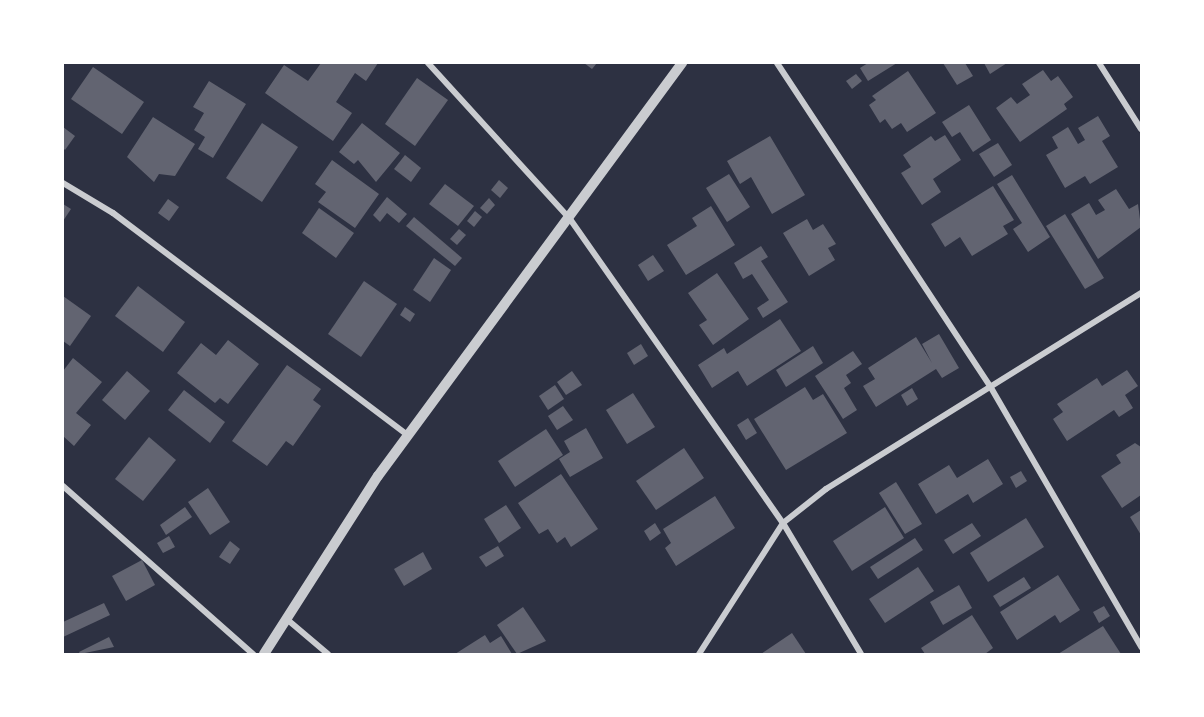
<!DOCTYPE html>
<html>
<head>
<meta charset="utf-8">
<style>
  body { margin:0 }
  #map { position:relative; width:1204px; height:717px; overflow:hidden; background:#2d3142; font-family:"Zilla Slab",serif }
  div>[style] { position:absolute }
  .building>* { inset:0; background:#626471 }
  .minor>* { height:6px; margin:-3px; padding:0 3px; transform-origin:3px; border-radius:3px; background:#caccd0 }
  .tertiary>* { height:10px; margin:-5px; padding:0 5px; transform-origin:5px; border-radius:5px; background:#caccd0 }
  span { translate:-50% -50%; white-space:nowrap; text-align:center; line-height:1.15; -webkit-text-stroke:6px #fff; paint-order:stroke }
  .frame { position:absolute; inset:0; border:64px solid #fff; pointer-events:none }
</style>
</head>
<body>
<div id="map">
  <div class="building">
    <div style="clip-path:polygon(321px 63px,378px 63px,366px 81px,355px 73px,336px 102px,352px 113px,333px 141px,265px 93px,284px 65px,308px 81px)"></div>
    <div style="clip-path:polygon(584px 63px,597px 63px,592px 69px)"></div>
    <div style="clip-path:polygon(868px 63px,897px 63px,868px 81px,860px 68px)"></div>
    <div style="clip-path:polygon(943px 63px,965px 63px,973px 76px,957px 85px)"></div>
    <div style="clip-path:polygon(984px 63px,1007px 63px,990px 74px)"></div>
    <div style="clip-path:polygon(93px 67px,144px 102px,122px 134px,71px 99px)"></div>
    <div style="clip-path:polygon(1043px 70px,1051px 81px,1058px 76px,1073px 97px,1064px 104px,1067px 109px,1020px 142px,996px 108px,1011px 97px,1017px 104px,1030px 95px,1022px 84px)"></div>
    <div style="clip-path:polygon(908px 71px,936px 113px,907px 132px,901px 123px,892px 129px,885px 119px,880px 123px,869px 105px,876px 100px,872px 96px)"></div>
    <div style="clip-path:polygon(856px 74px,862px 81px,852px 89px,846px 81px)"></div>
    <div style="clip-path:polygon(417px 78px,448px 100px,415px 146px,385px 124px)"></div>
    <div style="clip-path:polygon(209px 81px,246px 104px,213px 158px,198px 149px,205px 137px,194px 130px,204px 113px,193px 107px)"></div>
    <div style="clip-path:polygon(969px 105px,991px 140px,973px 152px,960px 132px,952px 137px,942px 122px)"></div>
    <div style="clip-path:polygon(1098px 116px,1110px 136px,1102px 141px,1118px 167px,1090px 184px,1085px 176px,1065px 188px,1046px 155px,1058px 148px,1052px 137px,1068px 127px,1078px 144px,1085px 140px,1078px 128px)"></div>
    <div style="clip-path:polygon(153px 117px,195px 144px,175px 176px,159px 174px,154px 182px,127px 157px)"></div>
    <div style="clip-path:polygon(262px 123px,298px 147px,262px 202px,226px 178px)"></div>
    <div style="clip-path:polygon(362px 123px,400px 153px,376px 182px,358px 160px,354px 164px,339px 152px)"></div>
    <div style="clip-path:polygon(63px 127px,75px 136px,65px 150px,63px 148px)"></div>
    <div style="clip-path:polygon(945px 135px,961px 160px,933px 179px,941px 192px,922px 205px,901px 173px,911px 167px,903px 155px,931px 136px,935px 141px)"></div>
    <div style="clip-path:polygon(770px 136px,805px 195px,772px 214px,751px 177px,740px 184px,727px 161px)"></div>
    <div style="clip-path:polygon(998px 143px,1012px 165px,994px 177px,979px 154px)"></div>
    <div style="clip-path:polygon(405px 155px,421px 168px,411px 182px,394px 169px)"></div>
    <div style="clip-path:polygon(332px 160px,379px 194px,355px 228px,318px 202px,326px 192px,315px 184px)"></div>
    <div style="clip-path:polygon(729px 174px,750px 207px,727px 222px,706px 188px)"></div>
    <div style="clip-path:polygon(1012px 175px,1050px 237px,1028px 252px,1013px 229px,1022px 223px,997px 184px)"></div>
    <div style="clip-path:polygon(499px 180px,508px 188px,500px 198px,491px 190px)"></div>
    <div style="clip-path:polygon(445px 184px,474px 206px,458px 226px,429px 204px)"></div>
    <div style="clip-path:polygon(993px 186px,1014px 220px,1003px 226px,1008px 234px,972px 256px,960px 237px,945px 247px,931px 224px)"></div>
    <div style="clip-path:polygon(1116px 189px,1129px 209px,1138px 204px,1141px 227px,1098px 259px,1071px 214px,1089px 203px,1096px 215px,1105px 210px,1098px 200px)"></div>
    <div style="clip-path:polygon(387px 197px,407px 214px,399px 223px,387px 213px,380px 222px,373px 215px)"></div>
    <div style="clip-path:polygon(489px 198px,495px 205px,487px 214px,480px 208px)"></div>
    <div style="clip-path:polygon(168px 199px,179px 207px,169px 221px,158px 213px)"></div>
    <div style="clip-path:polygon(63px 204px,71px 209px,63px 221px)"></div>
    <div style="clip-path:polygon(711px 206px,735px 245px,686px 275px,667px 245px,697px 226px,692px 218px)"></div>
    <div style="clip-path:polygon(319px 208px,354px 233px,336px 258px,302px 233px)"></div>
    <div style="clip-path:polygon(475px 211px,482px 217px,474px 227px,467px 221px)"></div>
    <div style="clip-path:polygon(1065px 214px,1104px 278px,1085px 289px,1046px 226px)"></div>
    <div style="clip-path:polygon(414px 217px,462px 258px,455px 266px,406px 226px)"></div>
    <div style="clip-path:polygon(807px 219px,813px 230px,823px 224px,836px 244px,828px 248px,835px 260px,809px 276px,783px 233px)"></div>
    <div style="clip-path:polygon(459px 229px,466px 235px,457px 245px,450px 239px)"></div>
    <div style="clip-path:polygon(761px 246px,768px 257px,761px 261px,788px 302px,763px 318px,757px 308px,769px 300px,752px 274px,743px 279px,734px 263px)"></div>
    <div style="clip-path:polygon(653px 255px,664px 271px,648px 281px,638px 265px)"></div>
    <div style="clip-path:polygon(434px 258px,451px 270px,430px 302px,413px 290px)"></div>
    <div style="clip-path:polygon(717px 273px,749px 319px,713px 345px,699px 325px,707px 320px,688px 293px)"></div>
    <div style="clip-path:polygon(364px 281px,397px 304px,361px 357px,328px 334px)"></div>
    <div style="clip-path:polygon(138px 286px,185px 322px,163px 352px,115px 316px)"></div>
    <div style="clip-path:polygon(63px 296px,91px 316px,70px 346px,63px 341px)"></div>
    <div style="clip-path:polygon(405px 307px,415px 314px,410px 322px,400px 315px)"></div>
    <div style="clip-path:polygon(780px 319px,801px 351px,747px 386px,738px 371px,712px 388px,698px 365px,724px 348px,727px 354px)"></div>
    <div style="clip-path:polygon(939px 334px,959px 368px,942px 378px,936px 369px,876px 407px,863px 386px,875px 379px,868px 368px,916px 337px,932px 363px,922px 344px)"></div>
    <div style="clip-path:polygon(228px 340px,259px 364px,228px 404px,220px 398px,215px 403px,177px 373px,201px 343px,216px 355px)"></div>
    <div style="clip-path:polygon(641px 344px,648px 356px,634px 365px,627px 353px)"></div>
    <div style="clip-path:polygon(813px 346px,823px 363px,786px 387px,776px 370px)"></div>
    <div style="clip-path:polygon(853px 351px,862px 364px,846px 375px,851px 383px,844px 388px,857px 410px,843px 419px,815px 376px)"></div>
    <div style="clip-path:polygon(73px 358px,102px 382px,76px 413px,91px 425px,74px 446px,63px 436px,63px 371px)"></div>
    <div style="clip-path:polygon(287px 365px,321px 389px,313px 400px,321px 406px,293px 446px,286px 441px,267px 466px,232px 441px)"></div>
    <div style="clip-path:polygon(1127px 370px,1138px 386px,1125px 395px,1133px 408px,1119px 417px,1114px 410px,1067px 441px,1053px 419px,1063px 412px,1057px 404px,1097px 378px,1102px 386px)"></div>
    <div style="clip-path:polygon(127px 371px,150px 391px,125px 420px,102px 400px)"></div>
    <div style="clip-path:polygon(572px 371px,582px 385px,566px 395px,557px 382px)"></div>
    <div style="clip-path:polygon(555px 385px,564px 399px,548px 410px,539px 396px)"></div>
    <div style="clip-path:polygon(805px 387px,813px 400px,823px 394px,847px 433px,786px 470px,754px 419px)"></div>
    <div style="clip-path:polygon(912px 388px,918px 399px,907px 406px,901px 395px)"></div>
    <div style="clip-path:polygon(184px 390px,225px 422px,210px 443px,168px 410px)"></div>
    <div style="clip-path:polygon(633px 393px,655px 427px,627px 444px,606px 410px)"></div>
    <div style="clip-path:polygon(563px 406px,573px 420px,557px 430px,548px 416px)"></div>
    <div style="clip-path:polygon(748px 418px,757px 433px,746px 440px,737px 425px)"></div>
    <div style="clip-path:polygon(586px 428px,603px 458px,570px 477px,559px 459px,570px 452px,564px 441px)"></div>
    <div style="clip-path:polygon(546px 429px,563px 455px,515px 487px,498px 461px)"></div>
    <div style="clip-path:polygon(149px 437px,176px 460px,143px 501px,115px 479px)"></div>
    <div style="clip-path:polygon(1135px 443px,1141px 447px,1141px 495px,1122px 508px,1101px 476px,1121px 463px,1116px 455px)"></div>
    <div style="clip-path:polygon(684px 448px,704px 478px,656px 510px,636px 481px)"></div>
    <div style="clip-path:polygon(988px 459px,1003px 484px,973px 503px,968px 494px,936px 514px,918px 484px,949px 465px,957px 478px)"></div>
    <div style="clip-path:polygon(1021px 471px,1027px 481px,1016px 488px,1010px 477px)"></div>
    <div style="clip-path:polygon(561px 474px,598px 529px,571px 547px,565px 537px,557px 543px,548px 529px,539px 534px,518px 503px)"></div>
    <div style="clip-path:polygon(896px 482px,922px 524px,905px 534px,879px 493px)"></div>
    <div style="clip-path:polygon(208px 488px,230px 522px,210px 535px,188px 502px)"></div>
    <div style="clip-path:polygon(715px 496px,735px 528px,676px 566px,665px 548px,671px 543px,663px 529px)"></div>
    <div style="clip-path:polygon(506px 505px,521px 528px,499px 543px,484px 519px)"></div>
    <div style="clip-path:polygon(185px 507px,192px 517px,166px 535px,160px 525px)"></div>
    <div style="clip-path:polygon(885px 507px,904px 538px,852px 571px,833px 541px)"></div>
    <div style="clip-path:polygon(1141px 510px,1141px 535px,1130px 517px)"></div>
    <div style="clip-path:polygon(1026px 518px,1044px 547px,988px 582px,970px 553px)"></div>
    <div style="clip-path:polygon(655px 523px,661px 533px,650px 541px,644px 531px)"></div>
    <div style="clip-path:polygon(972px 523px,981px 536px,953px 554px,944px 540px)"></div>
    <div style="clip-path:polygon(169px 536px,175px 547px,163px 553px,157px 543px)"></div>
    <div style="clip-path:polygon(915px 538px,923px 550px,878px 579px,870px 567px)"></div>
    <div style="clip-path:polygon(230px 541px,240px 549px,230px 564px,219px 557px)"></div>
    <div style="clip-path:polygon(498px 546px,504px 556px,486px 567px,479px 557px)"></div>
    <div style="clip-path:polygon(423px 552px,432px 569px,404px 586px,394px 569px)"></div>
    <div style="clip-path:polygon(142px 560px,155px 585px,126px 601px,112px 576px)"></div>
    <div style="clip-path:polygon(918px 567px,934px 591px,885px 623px,869px 599px)"></div>
    <div style="clip-path:polygon(1058px 575px,1080px 610px,1060px 623px,1055px 615px,1017px 640px,1000px 612px)"></div>
    <div style="clip-path:polygon(1024px 577px,1031px 588px,1000px 607px,993px 596px)"></div>
    <div style="clip-path:polygon(959px 585px,972px 608px,943px 625px,930px 602px)"></div>
    <div style="clip-path:polygon(104px 603px,110px 615px,63px 637px,63px 622px)"></div>
    <div style="clip-path:polygon(1104px 606px,1110px 616px,1099px 623px,1093px 612px)"></div>
    <div style="clip-path:polygon(523px 607px,546px 641px,517px 654px,497px 625px)"></div>
    <div style="clip-path:polygon(972px 615px,993px 648px,985px 654px,925px 654px,921px 648px)"></div>
    <div style="clip-path:polygon(1103px 626px,1121px 654px,1058px 654px)"></div>
    <div style="clip-path:polygon(792px 633px,806px 654px,761px 654px)"></div>
    <div style="clip-path:polygon(485px 635px,490px 643px,501px 636px,512px 654px,455px 654px)"></div>
    <div style="clip-path:polygon(109px 637px,114px 647px,80px 654px,79px 652px)"></div>
  </div>
  <div class="minor">
    <div style="left:428px;top:63px;width:211px;rotate:47.7deg"></div>
    <div style="left:570px;top:219px;width:371px;rotate:55deg"></div>
    <div style="left:783px;top:523px;width:152px;rotate:59.2deg"></div>
    <div style="left:777px;top:63px;width:387px;rotate:56.6deg"></div>
    <div style="left:990px;top:386px;width:302px;rotate:59.9deg"></div>
    <div style="left:1099px;top:63px;width:78px;rotate:57.5deg"></div>
    <div style="left:63px;top:183px;width:58px;rotate:31deg"></div>
    <div style="left:113px;top:213px;width:369px;rotate:37deg"></div>
    <div style="left:63px;top:486px;width:254px;rotate:41.5deg"></div>
    <div style="left:289px;top:621px;width:51px;rotate:40.2deg"></div>
    <div style="left:699px;top:654px;width:156px;rotate:-57.3deg"></div>
    <div style="left:783px;top:523px;width:55px;rotate:-38.3deg"></div>
    <div style="left:826px;top:489px;width:371px;rotate:-31.9deg"></div>
  </div>
  <div class="tertiary">
    <div style="left:264px;top:654px;width:211px;rotate:-57.4deg"></div>
    <div style="left:378px;top:476px;width:513px;rotate:-53.64deg"></div>
  </div>
  <div class="frame"></div>
</div>
</body>
</html>
